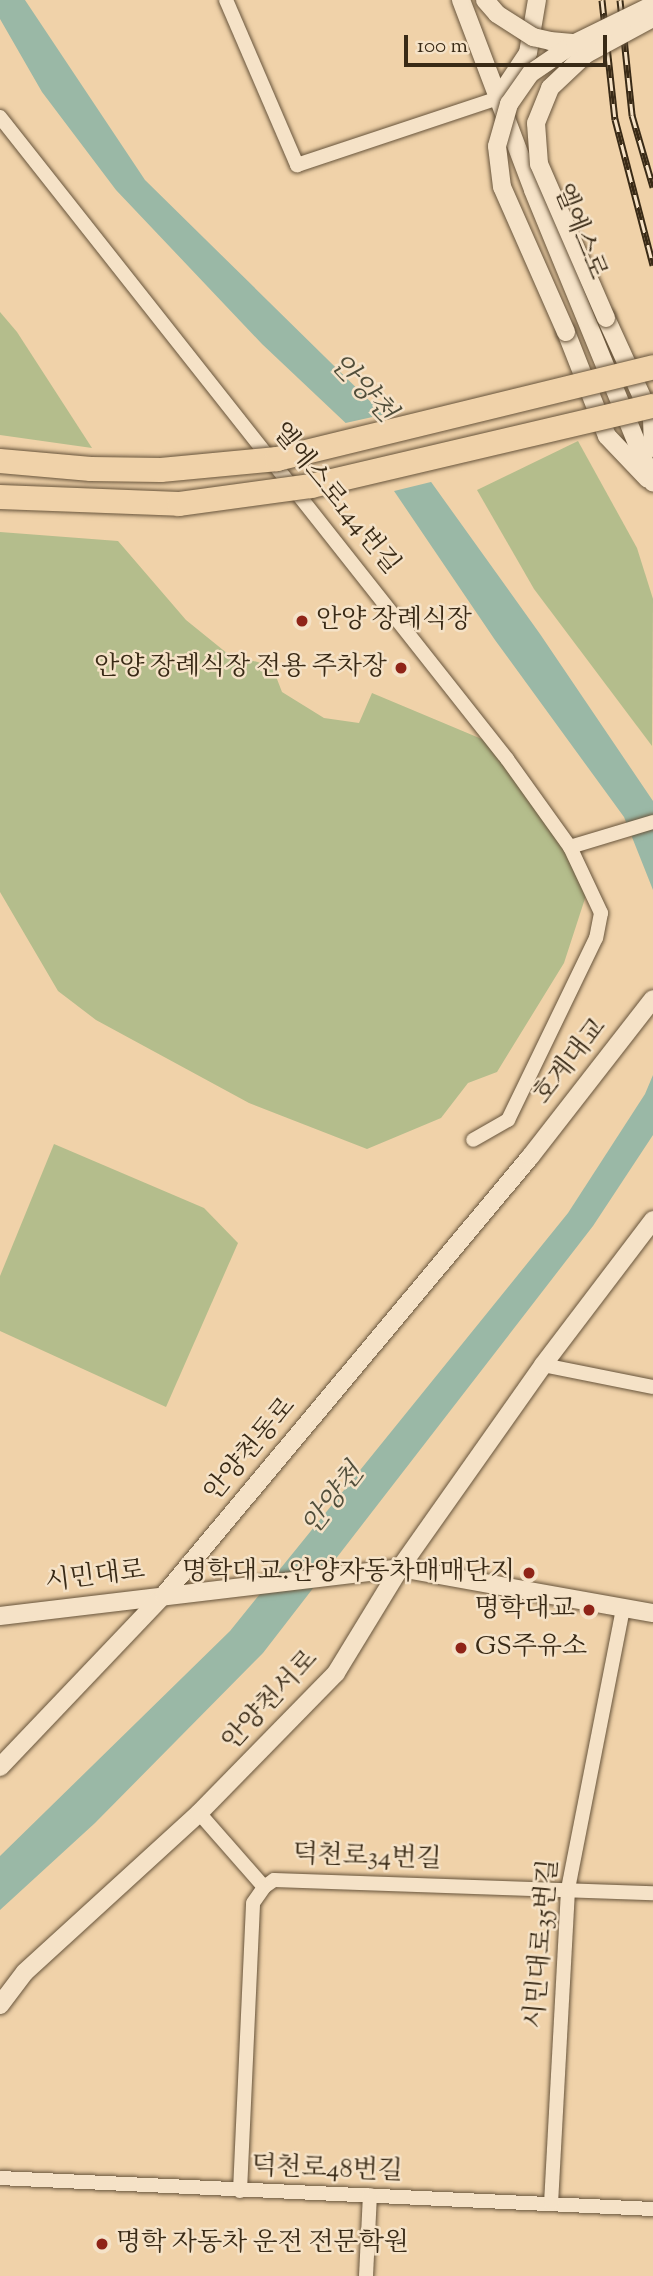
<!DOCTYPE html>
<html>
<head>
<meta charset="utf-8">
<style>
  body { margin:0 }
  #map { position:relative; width:653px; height:2276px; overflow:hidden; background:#f0d2a9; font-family:"Sorts Mill Goudy","Noto Serif KR",serif }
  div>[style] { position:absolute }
  .green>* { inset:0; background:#b4bd8c }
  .water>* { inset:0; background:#9ab8a6 }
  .pier>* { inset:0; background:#f0d2a9 }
  .roads { filter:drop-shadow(0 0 2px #67543b) drop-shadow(0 0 2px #67543b) }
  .minor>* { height:14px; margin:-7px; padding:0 7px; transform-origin:7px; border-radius:7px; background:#f5e2c7 }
  .tertiary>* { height:18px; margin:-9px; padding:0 9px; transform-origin:9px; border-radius:9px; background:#f5e2c7 }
  .rail>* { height:7px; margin-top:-3.5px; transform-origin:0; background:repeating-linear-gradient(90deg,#f5e2c7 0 13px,#392a16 0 26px); box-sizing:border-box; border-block:2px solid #392a16 }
  .bridges { filter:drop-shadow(0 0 2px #67543b) drop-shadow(0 0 2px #67543b) }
  .tertiary-bridge>* { height:18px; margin:-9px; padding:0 9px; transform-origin:9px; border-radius:9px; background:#f5e2c7 }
  .motorway-bridge>* { height:24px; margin:-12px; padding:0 12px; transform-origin:12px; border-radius:12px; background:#f0d2a9 }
  .dots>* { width:19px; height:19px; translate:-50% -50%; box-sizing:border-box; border:4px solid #f5e2c7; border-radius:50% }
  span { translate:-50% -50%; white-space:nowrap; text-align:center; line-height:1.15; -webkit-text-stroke:5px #f5e2c7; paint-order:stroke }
  .street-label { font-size:26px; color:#392a16 }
  .poi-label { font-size:26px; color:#392a16 }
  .left { translate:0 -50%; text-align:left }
  .right { translate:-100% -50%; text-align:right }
  .water-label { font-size:28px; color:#514e3a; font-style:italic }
  .scale { position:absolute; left:404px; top:35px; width:203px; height:32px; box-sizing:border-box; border:4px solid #392a16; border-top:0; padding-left:9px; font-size:21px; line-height:24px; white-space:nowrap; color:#392a16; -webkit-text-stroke:5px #f5e2c7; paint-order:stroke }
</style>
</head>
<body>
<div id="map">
  <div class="green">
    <div style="clip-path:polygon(0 312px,17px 332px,92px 448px,0 435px)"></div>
    <div style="clip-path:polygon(578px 441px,637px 548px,653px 599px,652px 746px,534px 589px,477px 490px)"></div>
    <div style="clip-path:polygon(0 532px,118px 541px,186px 620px,228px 654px,272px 666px,282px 692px,324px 718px,359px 723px,372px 693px,496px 745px,592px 877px,564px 963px,497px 1072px,468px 1083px,441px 1118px,367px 1149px,249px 1103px,96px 1020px,58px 991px,0 892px)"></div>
    <div style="clip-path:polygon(54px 1144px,204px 1208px,238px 1243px,166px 1407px,0 1331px,0 1276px)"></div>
  </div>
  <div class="water">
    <div style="clip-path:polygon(0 0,25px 0,145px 180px,381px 412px,540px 634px,653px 801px,653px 890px,624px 817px,495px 640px,352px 429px,262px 344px,116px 190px,42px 92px,0 19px)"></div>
    <div style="clip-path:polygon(653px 1075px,653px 1135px,593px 1226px,263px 1653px,95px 1823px,0 1910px,0 1856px,230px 1631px,568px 1213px,645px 1094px)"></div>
  </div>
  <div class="pier">
    <div style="clip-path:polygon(386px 414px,435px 481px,390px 492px,341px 424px)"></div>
  </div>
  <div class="roads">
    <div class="minor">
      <div style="left:226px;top:0;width:180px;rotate:66.7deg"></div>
      <div style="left:297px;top:165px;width:212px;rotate:-18.4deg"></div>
      <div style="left:0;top:117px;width:818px;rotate:51.7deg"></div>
      <div style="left:507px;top:759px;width:108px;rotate:54.4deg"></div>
      <div style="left:570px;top:847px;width:73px;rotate:64.8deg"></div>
      <div style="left:601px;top:913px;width:25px;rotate:101deg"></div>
      <div style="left:596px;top:938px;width:202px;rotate:115.8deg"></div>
      <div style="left:508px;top:1120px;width:40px;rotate:150.3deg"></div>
      <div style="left:570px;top:847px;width:87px;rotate:-16.8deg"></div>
      <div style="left:543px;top:1365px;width:112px;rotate:11.3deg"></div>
      <div style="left:199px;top:1813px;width:98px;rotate:48.7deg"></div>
      <div style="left:0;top:2178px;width:654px;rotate:2.72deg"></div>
      <div style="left:240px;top:2191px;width:288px;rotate:-87.4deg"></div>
      <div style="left:253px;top:1903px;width:19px;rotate:-55deg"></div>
      <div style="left:264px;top:1887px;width:12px;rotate:-35deg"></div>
      <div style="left:274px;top:1880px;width:379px;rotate:2deg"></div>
      <div style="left:551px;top:2204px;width:315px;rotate:-86.9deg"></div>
      <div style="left:568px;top:1889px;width:286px;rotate:-78.9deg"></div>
      <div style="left:366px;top:2276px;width:81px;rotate:-87.2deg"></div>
    </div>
    <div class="tertiary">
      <div style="left:461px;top:0;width:203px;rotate:69.2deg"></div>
      <div style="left:533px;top:190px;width:316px;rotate:67.7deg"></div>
      <div style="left:498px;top:98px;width:54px;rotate:-56.3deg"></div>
      <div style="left:528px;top:53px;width:54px;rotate:-80.4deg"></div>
      <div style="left:606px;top:318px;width:111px;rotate:65.5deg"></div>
      <div style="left:652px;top:419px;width:29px;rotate:88deg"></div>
      <div style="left:566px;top:332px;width:112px;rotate:68.5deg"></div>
      <div style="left:607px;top:436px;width:59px;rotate:46.4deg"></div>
      <div style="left:0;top:1616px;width:403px;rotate:-6.8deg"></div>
      <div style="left:400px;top:1568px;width:257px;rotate:10.1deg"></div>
      <div style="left:0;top:1767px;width:238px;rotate:-46.4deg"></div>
      <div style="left:164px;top:1595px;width:571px;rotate:-50.12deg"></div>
      <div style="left:530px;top:1157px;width:200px;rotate:-52.1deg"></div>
      <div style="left:0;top:2005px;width:41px;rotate:-52.9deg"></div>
      <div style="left:25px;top:1972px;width:236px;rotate:-42.4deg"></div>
      <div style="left:199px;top:1813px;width:196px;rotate:-45.6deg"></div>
      <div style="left:336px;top:1673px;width:123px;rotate:-58.6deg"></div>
      <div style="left:400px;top:1568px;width:248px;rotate:-54.8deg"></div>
      <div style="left:543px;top:1365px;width:182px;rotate:-52.8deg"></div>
    </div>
  </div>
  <div class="rail">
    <div style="left:602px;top:0;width:120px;rotate:83.8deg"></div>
    <div style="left:615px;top:119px;width:151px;rotate:75.4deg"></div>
    <div style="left:620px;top:0;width:116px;rotate:84deg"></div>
    <div style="left:632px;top:115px;width:75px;rotate:73.7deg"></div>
  </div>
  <div class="bridges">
    <div class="tertiary-bridge">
      <div style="left:485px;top:0;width:18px;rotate:49deg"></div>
      <div style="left:497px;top:14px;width:43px;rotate:32.6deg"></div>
      <div style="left:533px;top:37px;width:17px;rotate:13deg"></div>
      <div style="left:550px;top:41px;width:25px;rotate:5deg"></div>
      <div style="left:606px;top:318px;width:168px;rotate:-113.5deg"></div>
      <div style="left:539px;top:164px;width:41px;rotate:-94.2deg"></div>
      <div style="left:536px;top:123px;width:38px;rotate:-68deg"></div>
      <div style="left:550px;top:88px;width:50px;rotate:-43.4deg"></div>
      <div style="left:586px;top:54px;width:74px;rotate:-28.3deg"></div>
      <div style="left:566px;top:332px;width:158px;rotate:-113.8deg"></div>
      <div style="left:502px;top:187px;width:41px;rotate:-97deg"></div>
      <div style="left:497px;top:146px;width:44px;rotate:-74.1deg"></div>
      <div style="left:509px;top:104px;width:38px;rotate:-55deg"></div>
      <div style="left:531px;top:73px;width:53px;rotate:-34.3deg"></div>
      <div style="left:575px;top:43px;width:87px;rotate:-26deg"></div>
    </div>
    <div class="motorway-bridge">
      <div style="left:0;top:461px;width:91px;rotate:5deg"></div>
      <div style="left:91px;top:469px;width:70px;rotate:0.8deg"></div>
      <div style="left:161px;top:470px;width:117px;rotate:-5.4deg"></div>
      <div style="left:277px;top:459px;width:387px;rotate:-13.7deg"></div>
      <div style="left:0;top:497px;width:179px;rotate:2.2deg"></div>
      <div style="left:179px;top:504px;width:133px;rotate:-7.8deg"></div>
      <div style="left:311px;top:486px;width:351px;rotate:-13.2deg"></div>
    </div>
  </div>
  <div class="dots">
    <div style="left:302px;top:621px;background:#8f2418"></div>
    <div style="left:401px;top:668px;background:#8f2418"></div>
    <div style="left:529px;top:1573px;background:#8f2418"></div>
    <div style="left:589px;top:1610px;background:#8f2418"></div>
    <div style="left:461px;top:1648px;background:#8f2418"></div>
    <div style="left:102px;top:2244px;background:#8f2418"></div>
  </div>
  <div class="street-label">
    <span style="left:579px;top:232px;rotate:68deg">엘에스로</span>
    <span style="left:335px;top:499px;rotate:51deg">엘에스로144번길</span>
    <span style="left:571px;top:1062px;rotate:-52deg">호계대교</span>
    <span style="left:251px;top:1450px;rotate:-50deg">안양천동로</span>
    <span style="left:95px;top:1577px;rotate:-7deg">시민대로</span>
    <span style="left:271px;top:1701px;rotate:-47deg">안양천서로</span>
    <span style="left:367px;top:1858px;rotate:2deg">덕천로34번길</span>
    <span style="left:543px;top:1944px;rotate:-85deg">시민대로35번길</span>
    <span style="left:327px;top:2170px;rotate:2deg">덕천로48번길</span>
  </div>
  <div class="poi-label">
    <span class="left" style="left:316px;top:621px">안양 장례식장</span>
    <span class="right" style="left:387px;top:668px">안양 장례식장 전용 주차장</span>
    <span class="right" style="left:515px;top:1573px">명학대교.안양자동차매매단지</span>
    <span class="right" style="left:575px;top:1610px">명학대교</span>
    <span class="left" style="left:475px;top:1648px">GS주유소</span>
    <span class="left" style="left:116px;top:2244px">명학 자동차 운전 전문학원</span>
  </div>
  <div class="water-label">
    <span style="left:362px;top:389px;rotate:47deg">안양천</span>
    <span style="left:334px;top:1500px;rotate:-52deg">안양천</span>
  </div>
  <div class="scale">100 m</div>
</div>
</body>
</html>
